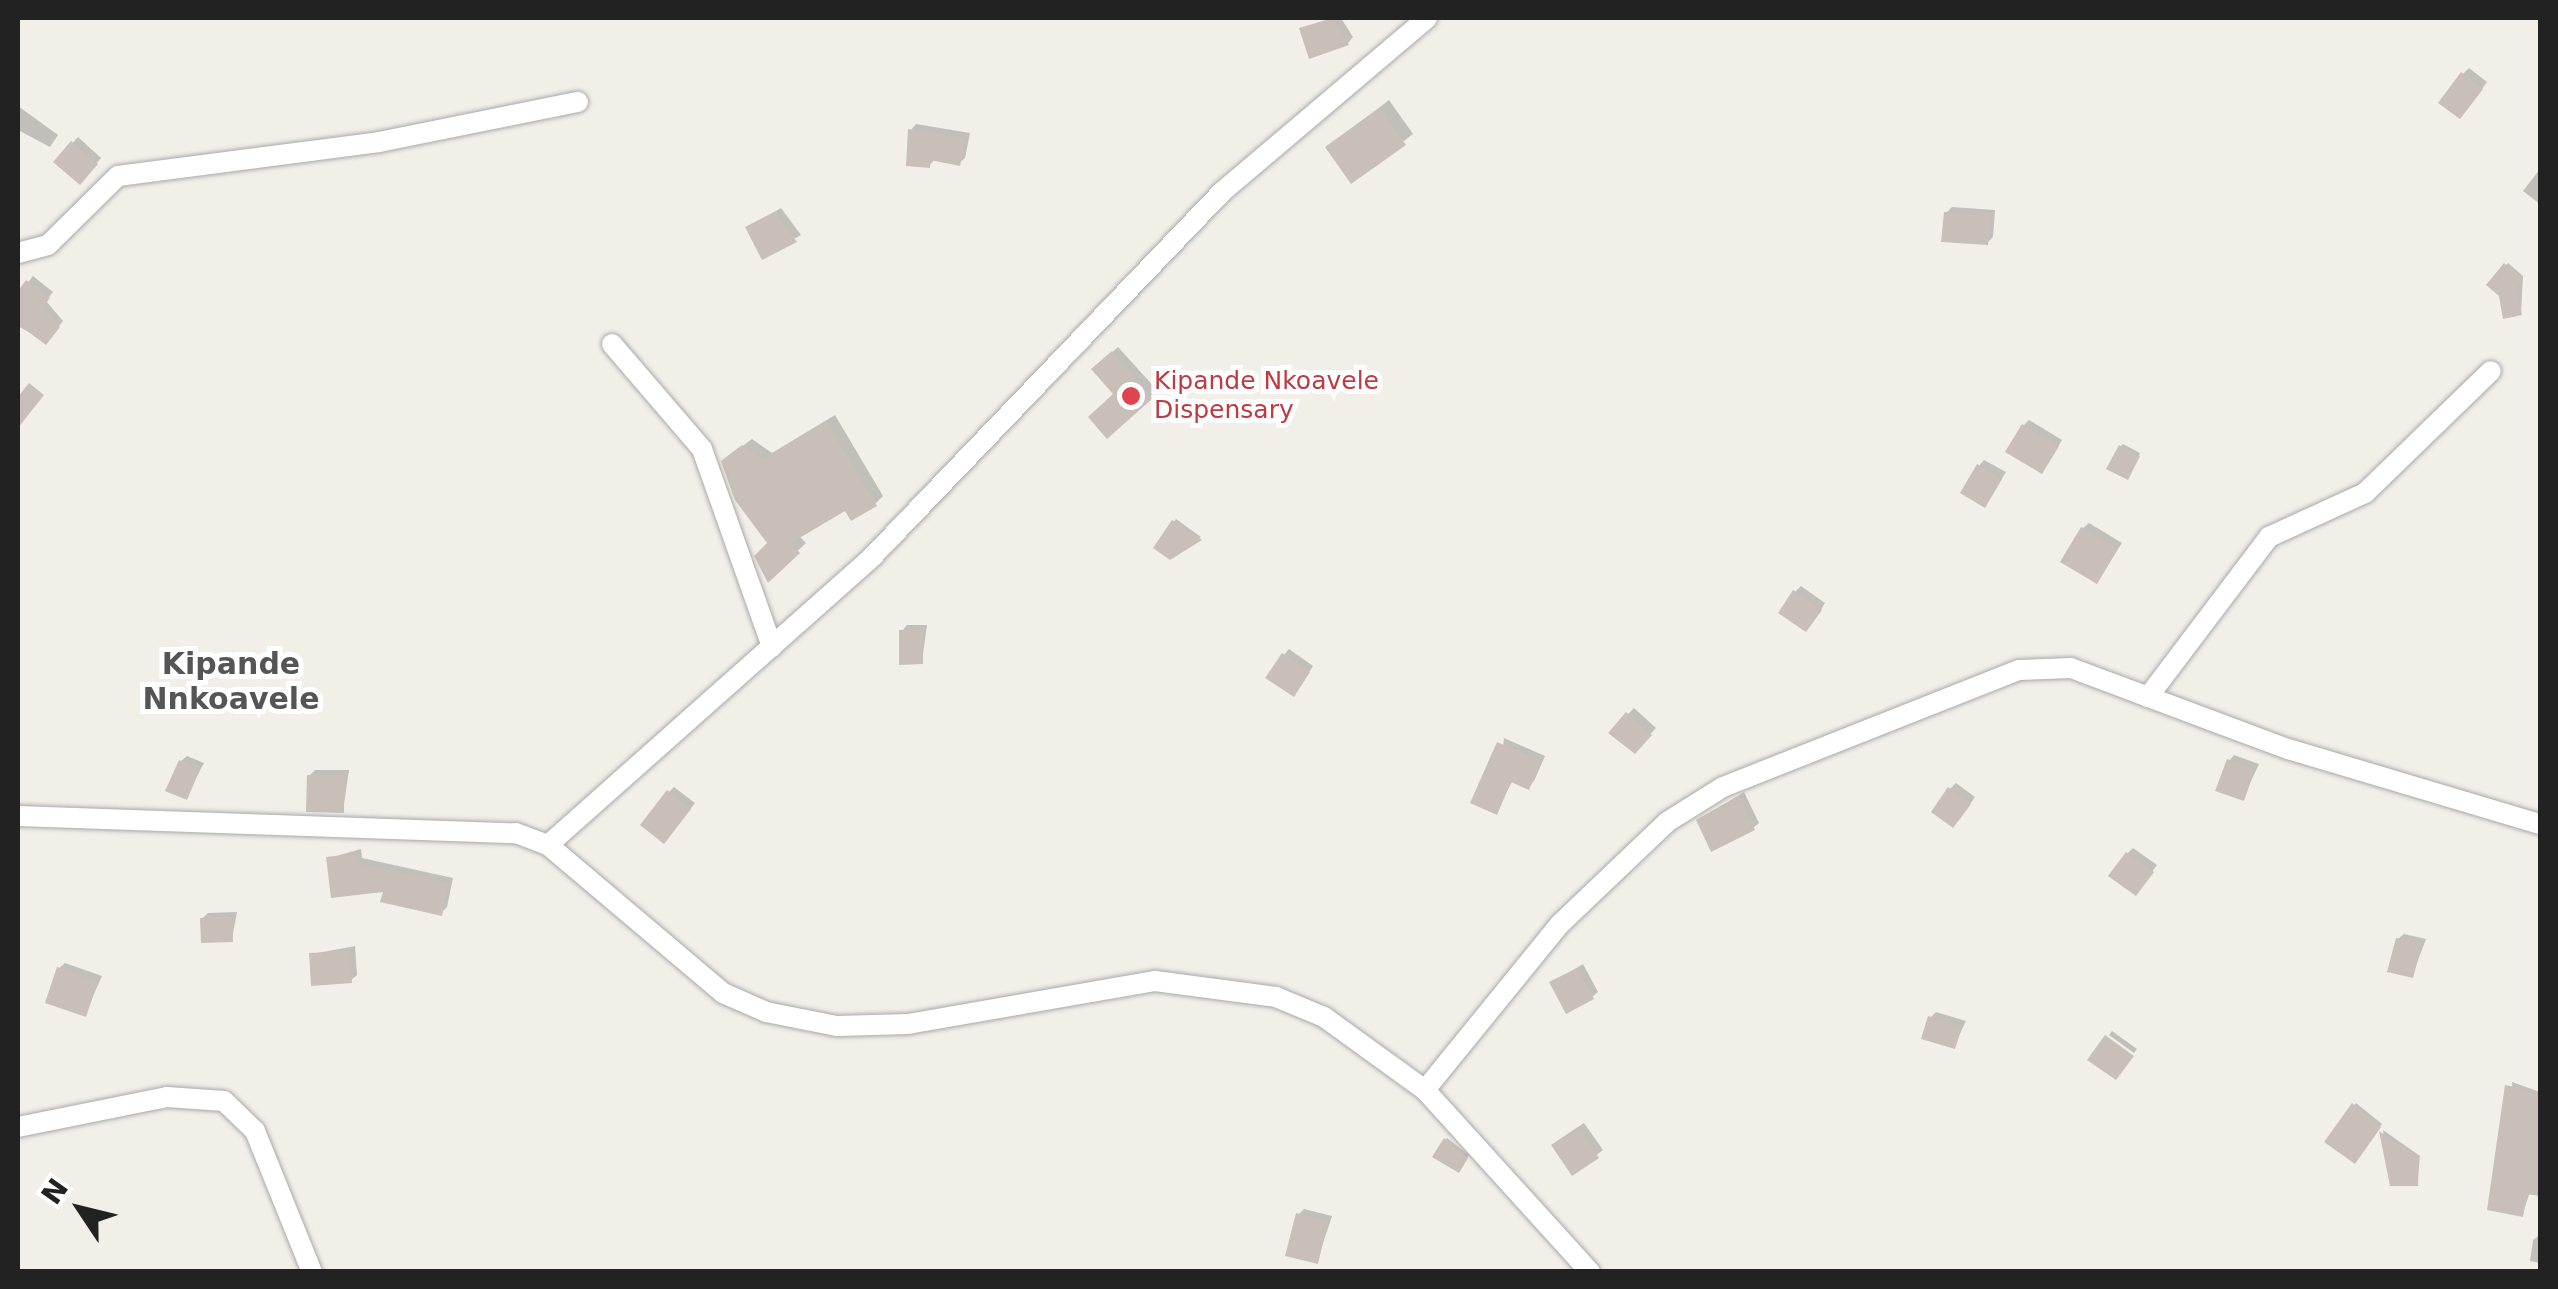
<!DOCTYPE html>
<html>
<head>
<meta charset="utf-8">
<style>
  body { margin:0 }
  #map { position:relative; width:2558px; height:1289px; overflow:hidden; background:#f2efe9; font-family:"DejaVu Sans",sans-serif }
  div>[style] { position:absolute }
  .shadow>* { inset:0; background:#0003 }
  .building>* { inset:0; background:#c7bfb8 }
  .roads { filter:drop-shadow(0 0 2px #a9a9a9) drop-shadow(0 0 2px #a9a9a9) }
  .minor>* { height:20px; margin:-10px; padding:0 10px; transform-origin:10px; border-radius:10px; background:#fff }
  .dots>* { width:28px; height:28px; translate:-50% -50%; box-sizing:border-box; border:5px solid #fff; border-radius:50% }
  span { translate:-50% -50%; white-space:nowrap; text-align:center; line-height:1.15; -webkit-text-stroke:10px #fff; paint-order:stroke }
  .health-label { font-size:25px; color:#be3a42 }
  .left { translate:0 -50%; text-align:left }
  .quarter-label { font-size:30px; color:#555; font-weight:700 }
  .frame { position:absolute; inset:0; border:20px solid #222; pointer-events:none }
  .north { position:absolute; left:30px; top:1159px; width:100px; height:100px; -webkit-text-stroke:8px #fff; paint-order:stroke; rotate:305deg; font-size:28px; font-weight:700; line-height:40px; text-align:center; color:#222 }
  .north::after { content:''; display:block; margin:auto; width:35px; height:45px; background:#222; clip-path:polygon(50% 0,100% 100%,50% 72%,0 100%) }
</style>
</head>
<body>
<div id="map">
  <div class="shadow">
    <div style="clip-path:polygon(1341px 18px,1353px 37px,1348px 43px,1302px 29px)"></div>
    <div style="clip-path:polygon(2469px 68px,2487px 82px,2466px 111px,2463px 74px)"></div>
    <div style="clip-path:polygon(1389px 100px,1413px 134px,1352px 181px,1328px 147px)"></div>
    <div style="clip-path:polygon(18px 106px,58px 135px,50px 147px,18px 130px)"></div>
    <div style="clip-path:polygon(916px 124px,970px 133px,965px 158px,959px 163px,935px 159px,929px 166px,911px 130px)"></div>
    <div style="clip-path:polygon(78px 137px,101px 158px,80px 182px,56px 162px)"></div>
    <div style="clip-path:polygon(2540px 169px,2540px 204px,2523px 191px)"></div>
    <div style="clip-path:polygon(1952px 207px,1995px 210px,1993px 237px,1987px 243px,1946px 213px)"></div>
    <div style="clip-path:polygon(781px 208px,801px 235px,764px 257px,748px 227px)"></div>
    <div style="clip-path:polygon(2508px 263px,2523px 276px,2521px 313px,2489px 284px)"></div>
    <div style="clip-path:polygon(33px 276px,53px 292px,46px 301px,63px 321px,46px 342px,18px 326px,18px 295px)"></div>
    <div style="clip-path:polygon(1118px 347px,1157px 390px,1107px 435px,1116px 394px,1094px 369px)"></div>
    <div style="clip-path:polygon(835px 415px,883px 496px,875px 504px,846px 507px,799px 536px,806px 543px,768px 579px,771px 543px,732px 454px,752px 439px,772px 453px)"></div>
    <div style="clip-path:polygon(2029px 420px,2062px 440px,2047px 465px,2024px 425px)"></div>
    <div style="clip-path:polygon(2123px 444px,2140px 453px,2129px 475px,2121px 446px)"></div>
    <div style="clip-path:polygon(1984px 460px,2006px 472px,1985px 505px,1979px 466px)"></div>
    <div style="clip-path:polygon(1176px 519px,1201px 537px,1170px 557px,1156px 547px)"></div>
    <div style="clip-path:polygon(2089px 523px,2122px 543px,2097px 581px,2083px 528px)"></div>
    <div style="clip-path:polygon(1801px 586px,1825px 603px,1812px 624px,1795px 592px)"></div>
    <div style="clip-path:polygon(907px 625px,927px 625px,922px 661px,902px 631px)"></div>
    <div style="clip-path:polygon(1289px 649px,1313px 666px,1299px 688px,1284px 655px)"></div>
    <div style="clip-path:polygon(1634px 708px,1656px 728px,1635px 751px,1611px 732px)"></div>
    <div style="clip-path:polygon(1504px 738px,1545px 756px,1534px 781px,1528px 787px,1513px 780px,1496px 812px)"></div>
    <div style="clip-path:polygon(2234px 755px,2259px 764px,2243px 798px,2229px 761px)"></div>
    <div style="clip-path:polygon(187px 756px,204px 763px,186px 797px,181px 761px)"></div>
    <div style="clip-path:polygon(315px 770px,349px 770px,343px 811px,309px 776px)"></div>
    <div style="clip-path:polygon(1956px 783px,1975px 797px,1959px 820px,1950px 789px)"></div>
    <div style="clip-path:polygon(674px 787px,695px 803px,670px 835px,669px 792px)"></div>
    <div style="clip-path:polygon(1744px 792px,1759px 823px,1753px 828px,1699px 821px)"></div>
    <div style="clip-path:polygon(2133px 848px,2157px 865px,2141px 887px,2127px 854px)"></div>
    <div style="clip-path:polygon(361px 849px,362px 858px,453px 878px,447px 907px,441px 913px,329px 858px)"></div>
    <div style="clip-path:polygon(237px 912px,232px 939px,202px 919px,208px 913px)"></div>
    <div style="clip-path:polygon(2404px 934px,2426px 939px,2412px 976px,2398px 939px)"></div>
    <div style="clip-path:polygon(355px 946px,357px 975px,351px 980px,312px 954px)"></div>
    <div style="clip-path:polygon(65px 963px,102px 976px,85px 1014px,59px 968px)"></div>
    <div style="clip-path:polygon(1583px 964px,1598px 992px,1592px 997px,1552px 983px)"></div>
    <div style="clip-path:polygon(1936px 1012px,1966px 1021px,1954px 1046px,1930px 1018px)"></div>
    <div style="clip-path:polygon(2112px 1031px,2137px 1049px,2134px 1053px,2109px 1035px)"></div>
    <div style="clip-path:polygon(2512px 1082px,2540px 1092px,2540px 1194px,2530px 1192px,2522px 1215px)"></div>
    <div style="clip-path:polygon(2356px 1103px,2382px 1124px,2355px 1161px,2328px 1142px)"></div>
    <div style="clip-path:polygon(1584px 1123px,1603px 1150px,1573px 1173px,1559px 1140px)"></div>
    <div style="clip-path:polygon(2383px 1130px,2420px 1156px,2417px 1183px,2392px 1183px)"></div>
    <div style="clip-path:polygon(1447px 1138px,1469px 1155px,1461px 1168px,1446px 1140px)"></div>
    <div style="clip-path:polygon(1304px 1209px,1332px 1216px,1317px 1261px,1298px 1215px)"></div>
    <div style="clip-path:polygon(2540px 1235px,2540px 1263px,2530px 1261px,2533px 1240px)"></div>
  </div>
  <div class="building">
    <div style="clip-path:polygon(1333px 18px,1349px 45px,1309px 59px,1299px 28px)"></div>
    <div style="clip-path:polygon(2461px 72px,2483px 89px,2460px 119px,2438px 103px)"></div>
    <div style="clip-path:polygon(1379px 108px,1406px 145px,1351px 184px,1325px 147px)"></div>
    <div style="clip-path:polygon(908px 129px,966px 138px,960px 166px,930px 160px,930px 168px,906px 166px)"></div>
    <div style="clip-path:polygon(71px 141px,98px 164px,80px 185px,53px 162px)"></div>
    <div style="clip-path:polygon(774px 212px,797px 242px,762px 260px,745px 227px)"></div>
    <div style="clip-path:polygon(1944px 212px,1990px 215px,1988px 245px,1941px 242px)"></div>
    <div style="clip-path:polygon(2504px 263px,2523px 279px,2517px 286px,2522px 315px,2503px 319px,2499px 296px,2486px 285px)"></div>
    <div style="clip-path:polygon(26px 280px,50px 298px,43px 307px,60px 327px,46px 345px,18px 324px,18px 291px)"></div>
    <div style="clip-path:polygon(1112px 351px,1153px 398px,1107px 439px,1088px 417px,1113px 394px,1091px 369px)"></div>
    <div style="clip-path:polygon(29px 383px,44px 395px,18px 428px,18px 397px)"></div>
    <div style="clip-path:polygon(826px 421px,877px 506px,851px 521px,845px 511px,791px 543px,800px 553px,768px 583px,754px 556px,767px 543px,735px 500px,721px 461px,742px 445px,763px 459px)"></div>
    <div style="clip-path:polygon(2022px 424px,2059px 446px,2042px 474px,2005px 452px)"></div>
    <div style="clip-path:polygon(2119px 445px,2140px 456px,2128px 480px,2106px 469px)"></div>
    <div style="clip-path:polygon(1977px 464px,2002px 479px,1985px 508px,1960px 493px)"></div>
    <div style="clip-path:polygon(1172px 520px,1202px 540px,1170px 560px,1153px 548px)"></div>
    <div style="clip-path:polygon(2081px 527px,2118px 549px,2097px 584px,2060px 562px)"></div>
    <div style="clip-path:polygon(1793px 590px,1822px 610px,1806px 632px,1778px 613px)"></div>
    <div style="clip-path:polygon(922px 629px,923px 664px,899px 665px,899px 630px)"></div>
    <div style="clip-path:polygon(1282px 653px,1310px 672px,1294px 697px,1265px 678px)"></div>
    <div style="clip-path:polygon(1626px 712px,1652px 735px,1635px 754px,1608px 733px)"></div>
    <div style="clip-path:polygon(1497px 742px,1541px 761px,1529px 790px,1511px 782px,1497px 815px,1470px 803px)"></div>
    <div style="clip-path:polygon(2227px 759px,2255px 769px,2244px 801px,2215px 791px)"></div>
    <div style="clip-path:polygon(179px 760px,200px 769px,187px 800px,165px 791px)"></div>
    <div style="clip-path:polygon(307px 775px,344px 775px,344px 813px,306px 812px)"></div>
    <div style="clip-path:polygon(1948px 787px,1971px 804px,1953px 828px,1931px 812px)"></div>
    <div style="clip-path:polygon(667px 790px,691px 809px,664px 844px,640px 825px)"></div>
    <div style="clip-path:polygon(1738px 796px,1755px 830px,1711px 852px,1696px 820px)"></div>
    <div style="clip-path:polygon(2126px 852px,2154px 872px,2136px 896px,2108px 876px)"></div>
    <div style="clip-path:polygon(356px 854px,357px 863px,449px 883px,442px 916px,380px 902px,383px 892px,331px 898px,326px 857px)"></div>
    <div style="clip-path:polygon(233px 916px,233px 942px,201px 943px,200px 918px)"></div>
    <div style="clip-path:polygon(2396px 938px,2422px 944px,2413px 978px,2387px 972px)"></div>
    <div style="clip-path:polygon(350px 951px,352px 983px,311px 986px,309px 953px)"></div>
    <div style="clip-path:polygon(57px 967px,98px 981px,86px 1017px,45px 1003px)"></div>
    <div style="clip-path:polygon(1577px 968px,1594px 999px,1566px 1014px,1549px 982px)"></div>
    <div style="clip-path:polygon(1928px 1016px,1962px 1027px,1955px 1049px,1921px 1039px)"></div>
    <div style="clip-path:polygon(2105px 1035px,2134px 1056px,2116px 1080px,2087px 1060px)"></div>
    <div style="clip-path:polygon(2505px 1085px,2540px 1092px,2540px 1196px,2527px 1194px,2523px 1217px,2487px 1210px)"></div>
    <div style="clip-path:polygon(2352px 1103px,2381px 1127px,2355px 1164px,2324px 1142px)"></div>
    <div style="clip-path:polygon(1578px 1127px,1599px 1158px,1572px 1176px,1551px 1145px)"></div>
    <div style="clip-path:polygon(2379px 1131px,2419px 1158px,2418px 1186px,2390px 1186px)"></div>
    <div style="clip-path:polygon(1444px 1138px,1468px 1158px,1459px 1173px,1432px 1157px)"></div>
    <div style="clip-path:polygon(1296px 1213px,1328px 1221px,1318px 1264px,1285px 1256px)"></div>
  </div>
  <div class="roads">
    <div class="minor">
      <div style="left:18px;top:253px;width:31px;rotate:-15deg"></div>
      <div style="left:48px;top:245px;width:98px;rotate:-44.6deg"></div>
      <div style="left:118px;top:176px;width:263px;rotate:-7.4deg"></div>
      <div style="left:379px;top:142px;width:203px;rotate:-11.4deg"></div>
      <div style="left:612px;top:344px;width:138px;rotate:49.4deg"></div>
      <div style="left:702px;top:449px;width:210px;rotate:70.5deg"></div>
      <div style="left:2148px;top:697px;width:201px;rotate:-52.9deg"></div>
      <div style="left:2269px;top:537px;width:106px;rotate:-24.6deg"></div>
      <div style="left:2365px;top:493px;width:175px;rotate:-44.1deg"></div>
      <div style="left:18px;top:816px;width:498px;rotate:2deg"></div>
      <div style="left:516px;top:833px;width:34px;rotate:21deg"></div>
      <div style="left:548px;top:845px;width:229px;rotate:40.2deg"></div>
      <div style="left:723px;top:993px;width:47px;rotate:23.8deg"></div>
      <div style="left:766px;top:1012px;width:72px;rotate:11.2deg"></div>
      <div style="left:837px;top:1026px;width:71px;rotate:-1.6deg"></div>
      <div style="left:908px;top:1024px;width:251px;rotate:-9.9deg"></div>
      <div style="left:1155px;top:981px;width:122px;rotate:7.5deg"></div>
      <div style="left:1276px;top:997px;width:52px;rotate:22.6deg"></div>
      <div style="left:1324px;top:1017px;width:125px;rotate:35.9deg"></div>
      <div style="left:1425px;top:1090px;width:246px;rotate:47.8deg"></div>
      <div style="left:548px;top:845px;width:435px;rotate:-41.6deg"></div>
      <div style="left:873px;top:556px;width:504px;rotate:-46.21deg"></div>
      <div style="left:1222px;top:192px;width:269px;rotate:-40.3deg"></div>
      <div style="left:1425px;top:1090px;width:213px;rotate:-50.9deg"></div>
      <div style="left:1559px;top:925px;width:149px;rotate:-43.6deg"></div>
      <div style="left:1667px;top:822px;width:66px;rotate:-32deg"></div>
      <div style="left:1723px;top:787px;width:318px;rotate:-21.6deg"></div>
      <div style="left:2019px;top:670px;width:52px;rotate:-2.2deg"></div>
      <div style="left:2071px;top:668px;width:232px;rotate:20.5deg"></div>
      <div style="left:2288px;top:749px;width:263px;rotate:16.6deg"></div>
      <div style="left:18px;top:1127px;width:152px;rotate:-11.4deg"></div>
      <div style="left:167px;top:1097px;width:57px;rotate:4deg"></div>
      <div style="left:224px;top:1101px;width:43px;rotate:44.1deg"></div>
      <div style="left:255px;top:1131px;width:152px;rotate:68deg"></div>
    </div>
  </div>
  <div class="dots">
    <div style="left:1131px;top:396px;background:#e0444e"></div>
  </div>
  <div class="health-label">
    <span class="left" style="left:1154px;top:396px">Kipande Nkoavele<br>Dispensary</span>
  </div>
  <div class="quarter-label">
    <span style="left:231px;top:681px">Kipande<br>Nnkoavele</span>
  </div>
  <div class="frame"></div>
  <div class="north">N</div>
</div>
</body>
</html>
